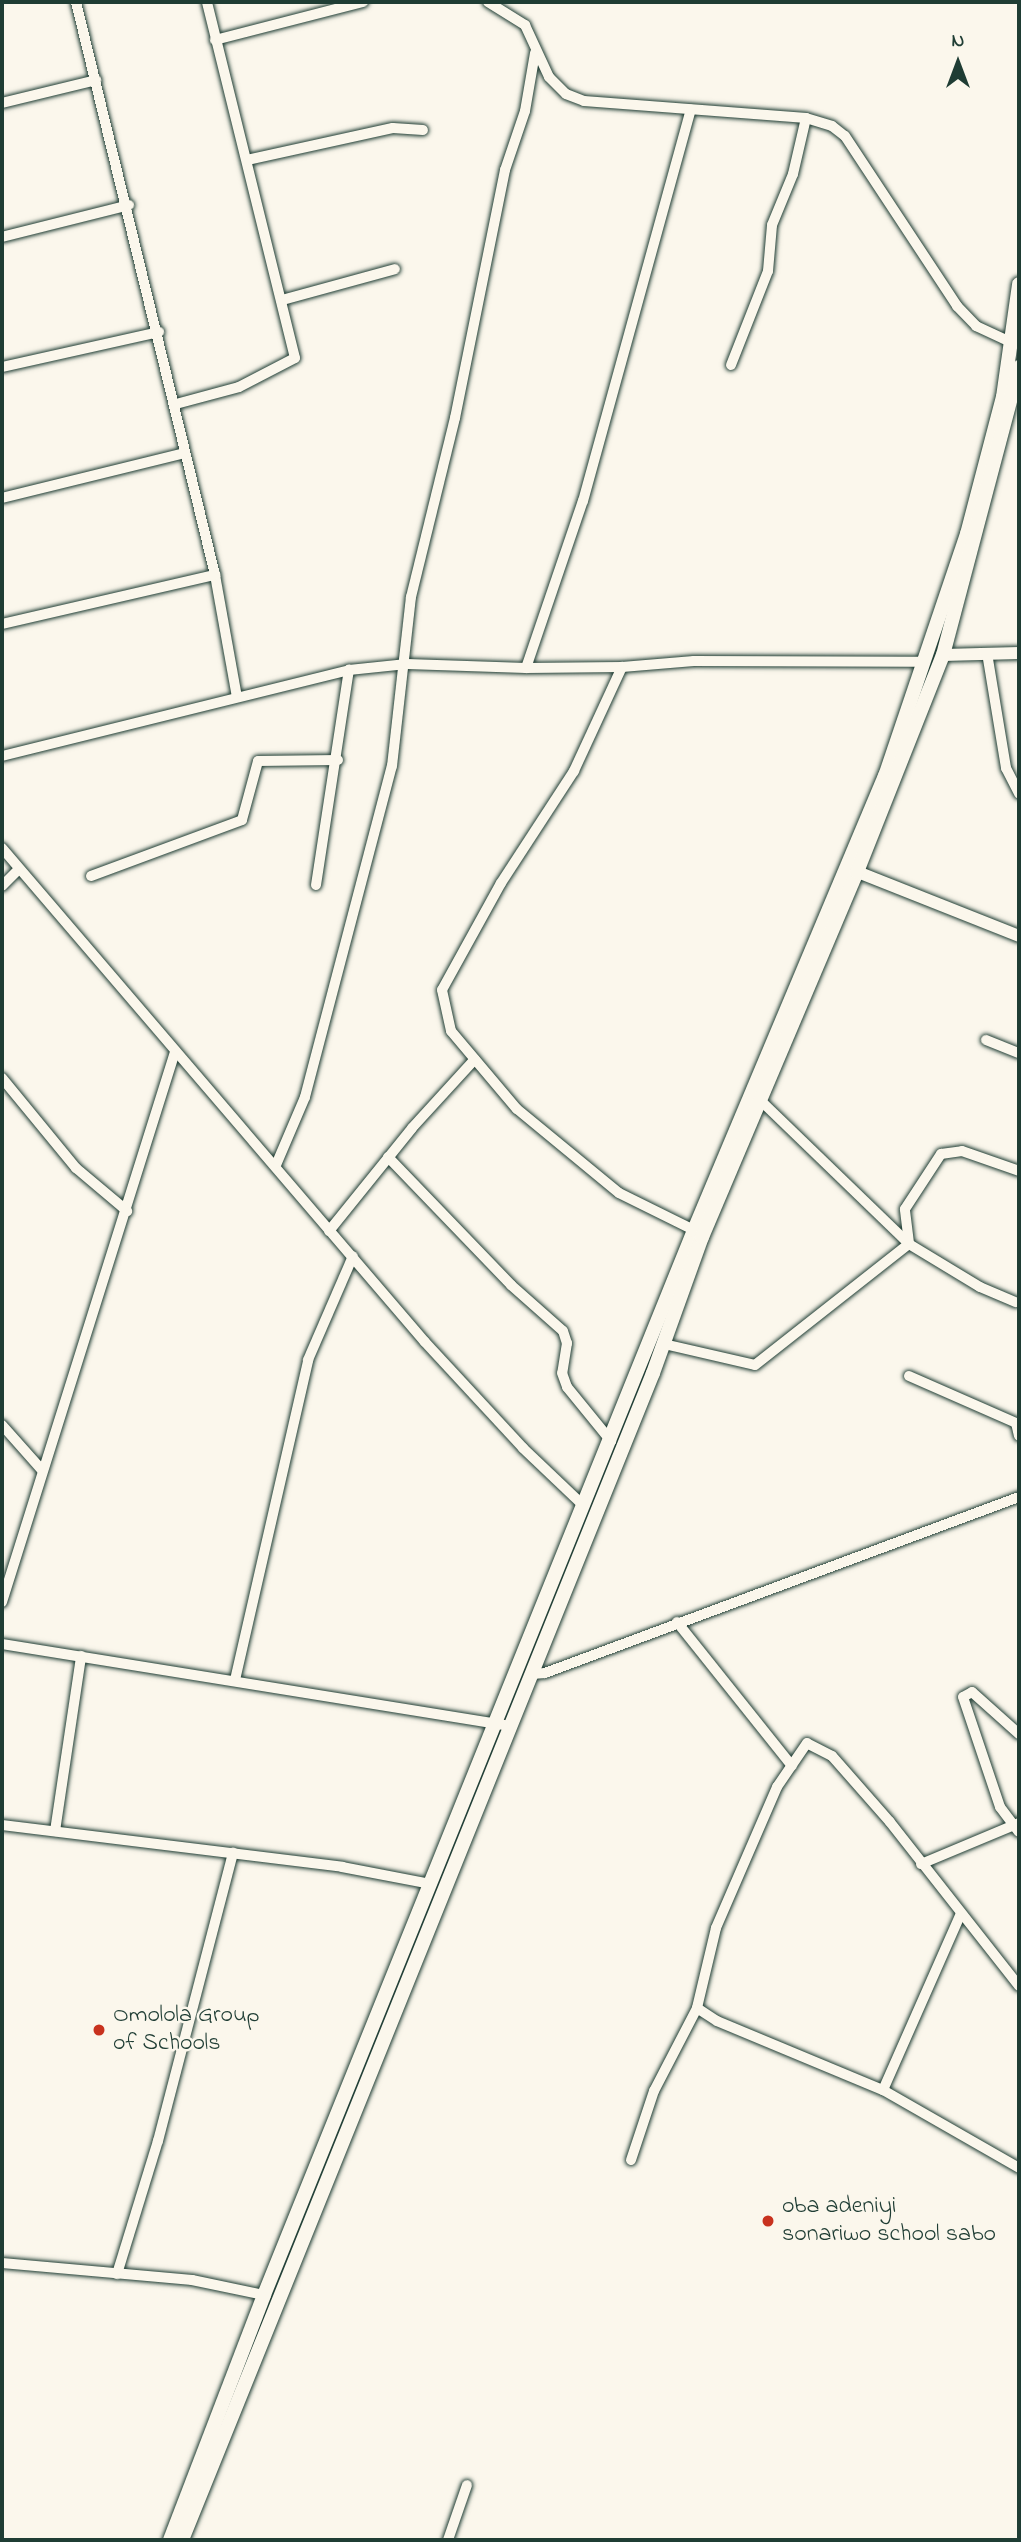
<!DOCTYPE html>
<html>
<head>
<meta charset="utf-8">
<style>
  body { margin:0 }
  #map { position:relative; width:1021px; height:2542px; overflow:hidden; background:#fbf7ec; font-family:"Indie Flower",sans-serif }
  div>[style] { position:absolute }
  .roads { filter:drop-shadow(0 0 2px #1f3d34) drop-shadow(0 0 2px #1f3d34) }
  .minor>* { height:10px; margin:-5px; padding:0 5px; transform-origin:5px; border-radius:5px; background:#fbf7ec }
  .tertiary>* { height:12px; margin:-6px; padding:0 6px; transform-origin:6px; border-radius:6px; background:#fbf7ec }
  .secondary>* { height:14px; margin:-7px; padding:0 7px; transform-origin:7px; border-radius:7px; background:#fbf7ec }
  .dots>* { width:19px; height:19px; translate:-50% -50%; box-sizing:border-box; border:4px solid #fbf7ec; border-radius:50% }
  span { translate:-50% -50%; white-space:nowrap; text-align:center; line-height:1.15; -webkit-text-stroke:5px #fbf7ec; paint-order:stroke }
  .poi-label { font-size:24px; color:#1f3d34 }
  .left { translate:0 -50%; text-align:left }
  .frame { position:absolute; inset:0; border:4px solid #1f3d34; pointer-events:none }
  .north { position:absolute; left:923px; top:28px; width:70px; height:70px; -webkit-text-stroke:5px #fbf7ec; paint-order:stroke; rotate:0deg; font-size:19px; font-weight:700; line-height:28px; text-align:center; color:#1f3d34 }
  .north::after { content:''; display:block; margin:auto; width:24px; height:32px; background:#1f3d34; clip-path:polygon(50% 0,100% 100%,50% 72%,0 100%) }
</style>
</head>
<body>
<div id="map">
  <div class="roads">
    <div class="minor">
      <div style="left:76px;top:2px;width:590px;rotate:76.36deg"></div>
      <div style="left:215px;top:575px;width:124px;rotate:79.8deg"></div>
      <div style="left:488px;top:2px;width:44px;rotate:31.9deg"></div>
      <div style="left:525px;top:25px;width:57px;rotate:65.2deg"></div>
      <div style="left:549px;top:77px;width:24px;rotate:45deg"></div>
      <div style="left:566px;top:94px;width:19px;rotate:21deg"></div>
      <div style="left:584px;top:101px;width:223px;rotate:4.4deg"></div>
      <div style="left:806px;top:118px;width:27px;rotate:17deg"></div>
      <div style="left:832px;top:126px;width:16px;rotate:38deg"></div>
      <div style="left:845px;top:136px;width:204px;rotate:56.6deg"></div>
      <div style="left:957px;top:306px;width:28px;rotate:46deg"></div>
      <div style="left:976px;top:326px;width:38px;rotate:25deg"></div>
      <div style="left:215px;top:40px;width:153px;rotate:-14.4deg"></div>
      <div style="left:2px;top:103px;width:97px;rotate:-13.7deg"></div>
      <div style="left:247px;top:160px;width:149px;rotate:-12.4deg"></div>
      <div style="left:393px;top:128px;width:30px;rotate:4deg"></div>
      <div style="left:2px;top:237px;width:131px;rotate:-14.1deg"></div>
      <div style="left:282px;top:300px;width:117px;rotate:-15.3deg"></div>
      <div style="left:731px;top:365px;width:101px;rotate:-68.5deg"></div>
      <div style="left:768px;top:271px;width:46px;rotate:-85deg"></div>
      <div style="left:772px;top:225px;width:55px;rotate:-67.6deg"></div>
      <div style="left:793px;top:174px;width:57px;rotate:-76.9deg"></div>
      <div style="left:2px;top:367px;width:161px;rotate:-12.6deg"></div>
      <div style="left:176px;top:404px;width:65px;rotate:-15.1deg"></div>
      <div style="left:239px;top:387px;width:63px;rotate:-27.4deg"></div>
      <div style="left:295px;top:358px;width:367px;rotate:-103.9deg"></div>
      <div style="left:2px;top:498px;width:188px;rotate:-13.8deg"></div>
      <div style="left:2px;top:624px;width:219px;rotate:-13deg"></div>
      <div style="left:987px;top:653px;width:117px;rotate:80.6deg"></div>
      <div style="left:1006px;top:768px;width:29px;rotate:63deg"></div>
      <div style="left:622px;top:667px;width:115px;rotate:114.8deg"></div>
      <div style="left:574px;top:771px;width:134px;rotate:123.1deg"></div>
      <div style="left:501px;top:883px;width:122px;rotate:118.9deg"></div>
      <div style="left:442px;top:990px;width:42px;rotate:77.6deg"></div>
      <div style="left:451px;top:1031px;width:102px;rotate:49.8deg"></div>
      <div style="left:517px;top:1109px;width:132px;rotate:39.5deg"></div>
      <div style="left:619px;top:1193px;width:84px;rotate:26.3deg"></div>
      <div style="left:526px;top:668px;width:176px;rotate:-71.2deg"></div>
      <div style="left:583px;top:501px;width:406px;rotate:-74.6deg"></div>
      <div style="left:2px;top:756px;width:357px;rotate:-13.9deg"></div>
      <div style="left:349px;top:670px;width:58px;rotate:-5.9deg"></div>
      <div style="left:407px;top:664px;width:119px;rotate:1.9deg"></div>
      <div style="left:526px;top:668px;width:96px;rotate:-0.6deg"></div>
      <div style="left:622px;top:667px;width:72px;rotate:-4.8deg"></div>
      <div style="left:694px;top:661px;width:231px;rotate:0.2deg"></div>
      <div style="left:2px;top:848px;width:650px;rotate:49.43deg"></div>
      <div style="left:425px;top:1342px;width:144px;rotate:47.2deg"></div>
      <div style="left:523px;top:1448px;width:84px;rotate:43.6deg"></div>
      <div style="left:91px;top:876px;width:161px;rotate:-20.3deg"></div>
      <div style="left:242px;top:820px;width:61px;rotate:-74.8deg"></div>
      <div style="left:258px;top:761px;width:80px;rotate:-0.7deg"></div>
      <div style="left:316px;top:885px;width:218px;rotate:-81.3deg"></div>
      <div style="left:2px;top:886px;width:24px;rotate:-45deg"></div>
      <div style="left:986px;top:1040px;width:35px;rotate:22deg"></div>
      <div style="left:2px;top:1078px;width:117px;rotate:50.6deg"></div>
      <div style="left:76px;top:1168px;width:67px;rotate:40.1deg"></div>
      <div style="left:760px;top:1100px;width:207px;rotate:44deg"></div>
      <div style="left:909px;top:1244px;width:83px;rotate:31.2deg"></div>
      <div style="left:980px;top:1287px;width:39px;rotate:23deg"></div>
      <div style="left:388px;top:1157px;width:178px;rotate:46.1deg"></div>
      <div style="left:511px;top:1285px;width:69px;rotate:41.5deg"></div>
      <div style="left:563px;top:1331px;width:13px;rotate:72deg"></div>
      <div style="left:567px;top:1343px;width:30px;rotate:99deg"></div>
      <div style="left:562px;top:1373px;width:15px;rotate:70deg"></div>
      <div style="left:567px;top:1387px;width:70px;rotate:50.8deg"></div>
      <div style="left:276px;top:1165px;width:74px;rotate:-66.9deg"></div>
      <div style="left:305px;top:1097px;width:342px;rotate:-75.3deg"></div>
      <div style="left:392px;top:766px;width:170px;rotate:-83.6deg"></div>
      <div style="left:411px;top:597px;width:184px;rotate:-76.2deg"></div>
      <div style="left:455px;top:418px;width:253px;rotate:-78.6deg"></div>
      <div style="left:505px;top:170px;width:62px;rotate:-71.3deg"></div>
      <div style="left:525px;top:111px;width:59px;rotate:-80.2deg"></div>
      <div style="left:329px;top:1231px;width:132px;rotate:-51.1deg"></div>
      <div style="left:412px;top:1128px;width:93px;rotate:-47.6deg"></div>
      <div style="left:909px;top:1243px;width:34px;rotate:-97deg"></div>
      <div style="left:905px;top:1209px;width:66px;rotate:-56.8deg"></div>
      <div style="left:941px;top:1154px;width:21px;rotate:-8deg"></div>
      <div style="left:962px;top:1151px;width:60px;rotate:19.3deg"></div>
      <div style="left:664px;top:1344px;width:93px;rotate:13deg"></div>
      <div style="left:755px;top:1365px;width:196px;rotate:-38.2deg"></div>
      <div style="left:909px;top:1376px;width:117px;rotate:23.7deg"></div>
      <div style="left:1016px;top:1423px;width:13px;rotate:77deg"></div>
      <div style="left:2px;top:1425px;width:60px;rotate:48.4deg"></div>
      <div style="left:2px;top:1602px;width:577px;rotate:-72.54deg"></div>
      <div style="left:677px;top:1622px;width:184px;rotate:51.4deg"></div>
      <div style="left:2px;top:1644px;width:515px;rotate:9.17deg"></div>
      <div style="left:532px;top:1674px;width:13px;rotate:-4deg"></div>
      <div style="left:545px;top:1673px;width:506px;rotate:-20.37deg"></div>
      <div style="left:235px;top:1680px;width:328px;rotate:-77.1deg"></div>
      <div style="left:308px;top:1360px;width:113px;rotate:-66.6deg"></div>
      <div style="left:1019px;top:1734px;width:63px;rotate:-138.2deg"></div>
      <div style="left:972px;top:1692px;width:10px;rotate:151deg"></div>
      <div style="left:963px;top:1697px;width:116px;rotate:71.4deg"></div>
      <div style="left:1000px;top:1807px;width:31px;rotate:53deg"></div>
      <div style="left:2px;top:1825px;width:343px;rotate:7deg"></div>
      <div style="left:342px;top:1867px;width:91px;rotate:10.8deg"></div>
      <div style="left:55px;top:1831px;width:177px;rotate:-81.5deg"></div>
      <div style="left:921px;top:1864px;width:106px;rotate:-22.7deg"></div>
      <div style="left:1019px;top:1986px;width:209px;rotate:-128.2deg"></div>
      <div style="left:890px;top:1822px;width:88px;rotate:-131.3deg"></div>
      <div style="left:832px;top:1756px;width:28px;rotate:-153deg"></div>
      <div style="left:807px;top:1743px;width:53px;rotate:124.3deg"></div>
      <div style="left:777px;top:1787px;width:154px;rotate:113.4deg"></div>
      <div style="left:716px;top:1928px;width:82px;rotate:103.4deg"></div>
      <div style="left:697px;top:2008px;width:24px;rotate:33deg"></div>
      <div style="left:717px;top:2021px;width:180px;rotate:22.6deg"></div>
      <div style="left:883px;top:2090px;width:157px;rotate:29.8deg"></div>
      <div style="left:883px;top:2090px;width:193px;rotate:-66.2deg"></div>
      <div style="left:631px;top:2160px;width:73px;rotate:-71.6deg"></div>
      <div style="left:654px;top:2091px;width:93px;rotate:-62.6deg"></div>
      <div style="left:2px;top:2263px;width:191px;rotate:5.1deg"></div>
      <div style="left:192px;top:2280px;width:74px;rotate:11.8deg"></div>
      <div style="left:117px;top:2274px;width:139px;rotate:-72.9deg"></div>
      <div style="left:158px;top:2141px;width:298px;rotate:-75.4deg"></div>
      <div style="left:448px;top:2540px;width:58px;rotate:-70.9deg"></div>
    </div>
    <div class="tertiary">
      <div style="left:943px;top:655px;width:76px;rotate:-1.5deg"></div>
      <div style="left:850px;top:869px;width:182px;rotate:21.6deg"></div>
    </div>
    <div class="secondary">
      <div style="left:170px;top:2540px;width:262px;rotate:-69deg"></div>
      <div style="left:264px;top:2295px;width:1149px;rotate:-68.01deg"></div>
      <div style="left:694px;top:1230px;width:493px;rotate:-67.2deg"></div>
      <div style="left:885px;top:776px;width:256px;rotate:-71.3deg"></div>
      <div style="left:967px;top:534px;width:142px;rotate:-75.3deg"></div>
      <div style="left:1003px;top:397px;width:114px;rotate:-81.9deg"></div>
      <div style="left:182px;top:2540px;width:1258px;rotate:-68.02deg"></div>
      <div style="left:653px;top:1373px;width:145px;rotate:-70.2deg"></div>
      <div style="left:702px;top:1237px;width:397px;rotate:-67deg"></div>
      <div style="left:857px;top:872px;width:233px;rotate:-68.4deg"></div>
      <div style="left:943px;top:655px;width:298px;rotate:-75.2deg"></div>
    </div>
  </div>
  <div class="dots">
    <div style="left:99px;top:2030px;background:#c8321e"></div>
    <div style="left:768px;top:2221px;background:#c8321e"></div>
  </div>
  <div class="poi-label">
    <span class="left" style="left:113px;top:2030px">Omolola Group<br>of Schools</span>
    <span class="left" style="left:782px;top:2221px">oba adeniyi<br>sonariwo school sabo</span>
  </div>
  <div class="frame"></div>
  <div class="north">N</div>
</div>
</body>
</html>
